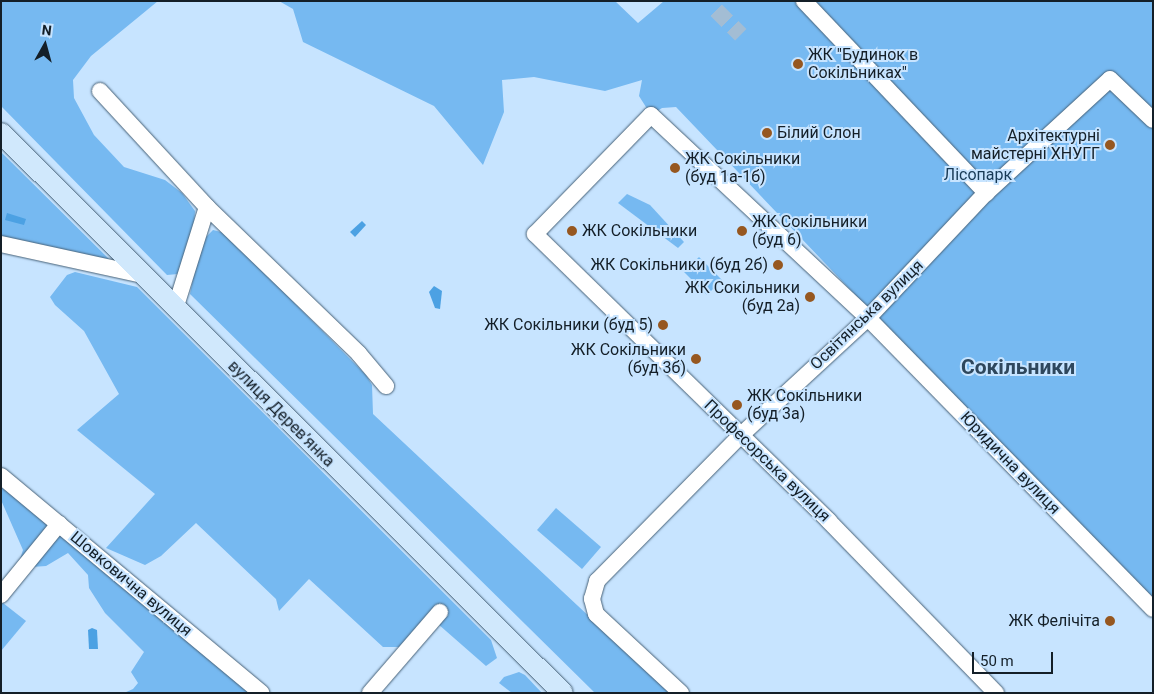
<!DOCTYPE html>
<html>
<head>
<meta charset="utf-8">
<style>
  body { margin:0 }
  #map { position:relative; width:1154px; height:694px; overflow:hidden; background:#c7e4ff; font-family:Roboto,sans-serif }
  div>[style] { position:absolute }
  .green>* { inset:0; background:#76b9f1 }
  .water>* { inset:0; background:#4ca1e3 }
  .minor-tunnel>* { height:16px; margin-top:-8px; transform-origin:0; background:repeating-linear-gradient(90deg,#a3bdd4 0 16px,transparent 0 24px) }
  .roads { filter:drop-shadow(0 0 1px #476177) drop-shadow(0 0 1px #476177) }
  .minor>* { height:16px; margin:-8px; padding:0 8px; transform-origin:8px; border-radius:8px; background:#fff }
  .major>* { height:20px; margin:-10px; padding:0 10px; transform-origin:10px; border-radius:10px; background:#d0e8fc }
  .dots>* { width:14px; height:14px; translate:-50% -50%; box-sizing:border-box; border:2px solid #c7e4ff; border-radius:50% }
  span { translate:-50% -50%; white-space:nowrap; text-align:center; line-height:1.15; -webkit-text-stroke:4px #c7e4ff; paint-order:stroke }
  .poi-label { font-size:16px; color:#141f28 }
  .left { translate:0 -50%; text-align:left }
  .right { translate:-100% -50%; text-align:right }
  .park-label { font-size:16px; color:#173a56 }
  .street-label { font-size:16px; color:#141f28 }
  .district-label { font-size:21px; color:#2e475d; font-weight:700 }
  .frame { position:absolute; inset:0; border:2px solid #141f28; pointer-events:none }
  .north { position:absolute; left:20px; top:20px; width:50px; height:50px; -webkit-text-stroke:4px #c7e4ff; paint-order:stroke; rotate:7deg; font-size:14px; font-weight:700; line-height:20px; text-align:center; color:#141f28 }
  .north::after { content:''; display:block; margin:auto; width:18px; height:22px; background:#141f28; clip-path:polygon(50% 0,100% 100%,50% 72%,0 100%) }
  .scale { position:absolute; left:972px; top:652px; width:81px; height:22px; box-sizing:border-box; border:2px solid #141f28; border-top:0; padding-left:6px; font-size:15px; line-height:18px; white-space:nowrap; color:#141f28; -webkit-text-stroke:4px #c7e4ff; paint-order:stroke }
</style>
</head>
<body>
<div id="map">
  <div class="green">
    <div style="clip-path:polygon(1px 1px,158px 1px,91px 56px,73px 80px,74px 98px,94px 135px,124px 167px,165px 180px,182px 193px,195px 211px,193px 239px,178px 274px,167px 275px,1px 106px)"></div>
    <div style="clip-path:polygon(279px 1px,615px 1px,638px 23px,664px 1px,1153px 1px,1153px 607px,676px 107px,662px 108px,651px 115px,639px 96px,642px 80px,605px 91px,534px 77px,502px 80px,504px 112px,483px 165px,434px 106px,303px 42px,293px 9px)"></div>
    <div style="clip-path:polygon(1px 152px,114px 264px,1px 240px)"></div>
    <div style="clip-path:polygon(627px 194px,650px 205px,684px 242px,678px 248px,618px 203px)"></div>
    <div style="clip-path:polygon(213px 230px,225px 233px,366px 375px,372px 385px,373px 414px,671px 693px,595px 693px,190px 294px,200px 243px)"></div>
    <div style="clip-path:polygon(699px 257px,722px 280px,707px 295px,684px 272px)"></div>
    <div style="clip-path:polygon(75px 272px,137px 287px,491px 640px,497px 658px,486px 666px,430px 617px,400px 647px,383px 647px,309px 579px,279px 611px,276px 599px,196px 523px,161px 556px,145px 565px,106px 548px,155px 494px,77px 430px,119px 394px,84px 331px,55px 305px,50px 297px,67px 275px)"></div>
    <div style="clip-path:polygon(1px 481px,255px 693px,124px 693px,133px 689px,138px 683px,131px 672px,144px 652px,105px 613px,89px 588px,88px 575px,68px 553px,46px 566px,17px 568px,23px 550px,1px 500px)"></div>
    <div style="clip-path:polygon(556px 508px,601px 547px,582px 569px,537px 530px)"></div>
    <div style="clip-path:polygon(3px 603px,26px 621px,1px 651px,1px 605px)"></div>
    <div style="clip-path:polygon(519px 672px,525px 675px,542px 693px,512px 693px,499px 683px,504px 677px)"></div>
  </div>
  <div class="water">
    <div style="clip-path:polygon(7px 213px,26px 219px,24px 225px,5px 220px)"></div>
    <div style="clip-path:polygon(362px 221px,366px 225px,355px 237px,350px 232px)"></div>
    <div style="clip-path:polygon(434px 286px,442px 291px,440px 309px,435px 308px,429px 292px)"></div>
    <div style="clip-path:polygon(92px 628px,97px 630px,98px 649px,89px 649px,88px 630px)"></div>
  </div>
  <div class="minor-tunnel">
    <div style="left:716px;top:10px;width:35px;rotate:45deg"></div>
  </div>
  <div class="roads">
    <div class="minor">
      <div style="left:804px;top:1px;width:265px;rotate:46.5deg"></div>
      <div style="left:100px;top:91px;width:158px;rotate:47.3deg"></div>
      <div style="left:207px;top:207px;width:211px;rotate:44deg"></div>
      <div style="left:359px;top:354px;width:42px;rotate:49.8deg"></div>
      <div style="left:1px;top:244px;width:145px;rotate:12.3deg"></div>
      <div style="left:175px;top:309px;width:107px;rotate:-72.6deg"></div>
      <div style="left:1px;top:476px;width:339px;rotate:39.8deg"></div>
      <div style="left:1px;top:595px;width:92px;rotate:-50.8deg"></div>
      <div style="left:370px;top:693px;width:107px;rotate:-49.2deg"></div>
      <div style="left:681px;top:693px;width:116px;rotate:-137.1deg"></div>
      <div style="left:596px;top:614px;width:16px;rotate:-105deg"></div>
      <div style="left:592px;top:599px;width:19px;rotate:-74deg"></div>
      <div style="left:597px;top:581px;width:204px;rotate:-45.4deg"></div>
      <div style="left:740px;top:436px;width:174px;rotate:-42.7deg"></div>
      <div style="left:868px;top:318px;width:172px;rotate:-46.7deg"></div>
      <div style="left:986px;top:193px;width:168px;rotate:-42.6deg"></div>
      <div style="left:1110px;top:79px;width:59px;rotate:43.6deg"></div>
      <div style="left:996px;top:693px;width:240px;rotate:-134.2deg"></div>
      <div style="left:829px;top:521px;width:411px;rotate:-135.7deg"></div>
      <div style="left:535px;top:234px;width:166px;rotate:-45.7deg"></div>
      <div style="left:651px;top:115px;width:297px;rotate:43.1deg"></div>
      <div style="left:868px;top:318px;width:407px;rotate:45.6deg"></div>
    </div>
    <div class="major">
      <div style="left:1px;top:133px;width:793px;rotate:44.9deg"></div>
    </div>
  </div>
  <div class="dots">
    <div style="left:798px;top:64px;background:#965720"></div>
    <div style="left:767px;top:133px;background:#965720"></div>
    <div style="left:1110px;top:145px;background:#965720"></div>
    <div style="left:675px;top:168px;background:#965720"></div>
    <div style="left:572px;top:231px;background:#965720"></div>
    <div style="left:742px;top:231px;background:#965720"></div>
    <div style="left:778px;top:265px;background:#965720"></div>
    <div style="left:810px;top:297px;background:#965720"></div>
    <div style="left:663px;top:325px;background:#965720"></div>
    <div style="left:696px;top:359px;background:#965720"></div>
    <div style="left:737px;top:405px;background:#965720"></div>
    <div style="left:1110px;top:621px;background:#965720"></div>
  </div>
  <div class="poi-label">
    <span class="left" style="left:808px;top:64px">ЖК "Будинок в<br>Сокільниках"</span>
    <span class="left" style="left:777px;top:133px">Білий Слон</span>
    <span class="right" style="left:1100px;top:145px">Архітектурні<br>майстерні ХНУГГ</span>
    <span class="left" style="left:685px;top:168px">ЖК Сокільники<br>(буд 1а-1б)</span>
    <span class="left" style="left:752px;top:231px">ЖК Сокільники<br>(буд 6)</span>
    <span class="left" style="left:582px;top:231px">ЖК Сокільники</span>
    <span class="right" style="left:768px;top:265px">ЖК Сокільники (буд 2б)</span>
    <span class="right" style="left:800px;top:297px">ЖК Сокільники<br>(буд 2а)</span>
    <span class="right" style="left:653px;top:325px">ЖК Сокільники (буд 5)</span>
    <span class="right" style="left:686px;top:359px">ЖК Сокільники<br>(буд 3б)</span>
    <span class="left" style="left:747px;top:405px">ЖК Сокільники<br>(буд 3а)</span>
    <span class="right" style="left:1100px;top:621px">ЖК Фелічіта</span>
  </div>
  <div class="park-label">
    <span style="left:978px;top:175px">Лісопарк</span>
  </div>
  <div class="street-label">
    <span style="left:867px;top:315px;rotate:-44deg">Освітянська вулиця</span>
    <span style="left:281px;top:414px;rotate:45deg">вулиця Дерев’янка</span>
    <span style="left:767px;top:461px;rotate:44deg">Професорська вулиця</span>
    <span style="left:1010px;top:463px;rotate:46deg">Юридична вулиця</span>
    <span style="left:131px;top:584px;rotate:40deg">Шовковична вулиця</span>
  </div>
  <div class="district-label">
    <span style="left:1018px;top:367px">Сокільники</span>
  </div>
  <div class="frame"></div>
  <div class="north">N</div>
  <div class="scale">50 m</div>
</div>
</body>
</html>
